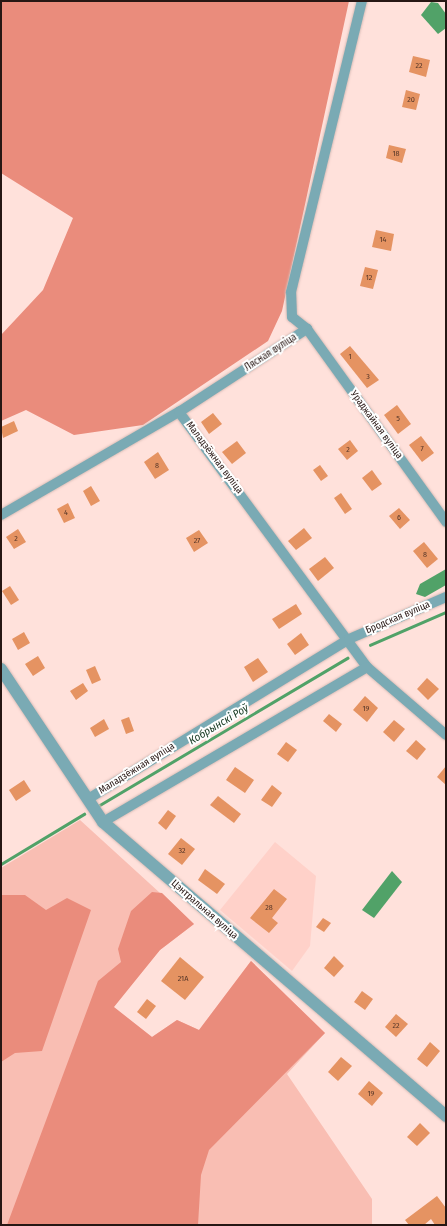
<!DOCTYPE html>
<html>
<head>
<meta charset="utf-8">
<style>
  body { margin:0 }
  #map { position:relative; width:447px; height:1226px; overflow:hidden; background:#ffe1db; font-family:"Fira Sans Condensed",sans-serif }
  div>[style] { position:absolute }
  .built>* { inset:0; background:#ffd1c9 }
  .green>* { inset:0; background:#f9beb3 }
  .forest>* { inset:0; background:#ea8c7c }
  .water>* { inset:0; background:#51a268 }
  .stream>* { height:2.5px; margin:-1.25px; padding:0 1.25px; transform-origin:1.25px; border-radius:1.25px; background:#51a268 }
  .building>* { inset:0; background:#e59362 }
  .roads { filter:drop-shadow(0 0 1px #d8bdb7) drop-shadow(0 0 1px #d8bdb7) }
  .minor>* { height:10px; margin:-5px; padding:0 5px; transform-origin:5px; border-radius:5px; background:#7aaab4 }
  .tertiary>* { height:12px; margin:-6px; padding:0 6px; transform-origin:6px; border-radius:6px; background:#7aaab4 }
  span { translate:-50% -50%; white-space:nowrap; text-align:center; line-height:1.15; -webkit-text-stroke:4px #fff; paint-order:stroke }
  .number-label { font-size:8px; color:#563628 }
  .number-label span { -webkit-text-stroke-width:0 }
  .street-label { font-size:10px; color:#271714 }
  .water-label { font-size:11px; color:#13361e; font-style:italic }
  .frame { position:absolute; inset:0; border:2px solid #271714; pointer-events:none }
</style>
</head>
<body>
<div id="map">
  <div class="built">
    <div style="clip-path:polygon(275px 842px,316px 876px,310px 946px,292px 971px,220px 910px)"></div>
  </div>
  <div class="green">
    <div style="clip-path:polygon(80px 820px,194px 924px,160px 950px,113px 1007px,152px 1037px,177px 1020px,199px 1030px,251px 961px,325px 1033px,287px 1074px,372px 1199px,372px 1225px,1px 1225px,1px 868px)"></div>
  </div>
  <div class="forest">
    <div style="clip-path:polygon(1px 1px,349px 1px,282px 311px,268px 341px,143px 425px,74px 435px,26px 410px,1px 421px,1px 335px,43px 290px,73px 218px,1px 173px)"></div>
    <div style="clip-path:polygon(152px 892px,162px 893px,194px 924px,160px 950px,114px 1007px,152px 1037px,177px 1020px,199px 1030px,251px 961px,325px 1033px,209px 1150px,201px 1175px,198px 1225px,7px 1225px,98px 981px,121px 962px,118px 949px,131px 911px)"></div>
    <div style="clip-path:polygon(1px 895px,25px 895px,46px 910px,67px 898px,91px 910px,42px 1051px,15px 1053px,1px 1062px)"></div>
  </div>
  <div class="water">
    <div style="clip-path:polygon(431px 2px,438px 3px,446px 14px,446px 28px,438px 34px,421px 15px)"></div>
    <div style="clip-path:polygon(446px 569px,446px 585px,425px 597px,416px 594px,420px 584px)"></div>
    <div style="clip-path:polygon(392px 871px,402px 882px,374px 918px,362px 910px)"></div>
  </div>
  <div class="stream">
    <div style="left:370px;top:645px;width:83px;rotate:-23.5deg"></div>
    <div style="left:98px;top:806px;width:290px;rotate:-30.7deg"></div>
    <div style="left:1px;top:864px;width:97px;rotate:-31.1deg"></div>
  </div>
  <div class="building">
    <div style="clip-path:polygon(413px 56px,430px 60px,426px 77px,409px 72px)"></div>
    <div style="clip-path:polygon(406px 90px,420px 94px,416px 110px,402px 107px)"></div>
    <div style="clip-path:polygon(389px 145px,406px 149px,402px 163px,386px 158px)"></div>
    <div style="clip-path:polygon(376px 230px,394px 234px,391px 251px,372px 247px)"></div>
    <div style="clip-path:polygon(365px 267px,378px 270px,373px 289px,360px 286px)"></div>
    <div style="clip-path:polygon(350px 346px,379px 380px,367px 388px,340px 354px)"></div>
    <div style="clip-path:polygon(397px 405px,411px 424px,398px 434px,384px 415px)"></div>
    <div style="clip-path:polygon(213px 413px,222px 424px,209px 434px,201px 422px)"></div>
    <div style="clip-path:polygon(14px 421px,18px 431px,3px 438px,1px 427px)"></div>
    <div style="clip-path:polygon(421px 436px,434px 453px,422px 462px,409px 445px)"></div>
    <div style="clip-path:polygon(350px 440px,358px 451px,347px 460px,338px 449px)"></div>
    <div style="clip-path:polygon(237px 441px,246px 453px,232px 464px,222px 452px)"></div>
    <div style="clip-path:polygon(158px 452px,169px 470px,155px 479px,144px 462px)"></div>
    <div style="clip-path:polygon(320px 465px,328px 476px,321px 481px,313px 470px)"></div>
    <div style="clip-path:polygon(372px 470px,382px 484px,372px 491px,362px 478px)"></div>
    <div style="clip-path:polygon(91px 486px,100px 501px,91px 506px,83px 491px)"></div>
    <div style="clip-path:polygon(341px 493px,352px 509px,345px 514px,334px 498px)"></div>
    <div style="clip-path:polygon(68px 503px,75px 518px,64px 523px,57px 509px)"></div>
    <div style="clip-path:polygon(399px 508px,410px 520px,400px 529px,389px 516px)"></div>
    <div style="clip-path:polygon(304px 528px,312px 538px,296px 550px,288px 541px)"></div>
    <div style="clip-path:polygon(18px 529px,26px 542px,14px 549px,6px 537px)"></div>
    <div style="clip-path:polygon(199px 530px,208px 543px,194px 552px,186px 538px)"></div>
    <div style="clip-path:polygon(424px 542px,438px 559px,427px 568px,413px 551px)"></div>
    <div style="clip-path:polygon(325px 557px,334px 568px,318px 581px,309px 569px)"></div>
    <div style="clip-path:polygon(10px 586px,19px 600px,11px 605px,2px 591px)"></div>
    <div style="clip-path:polygon(296px 604px,302px 614px,279px 629px,272px 619px)"></div>
    <div style="clip-path:polygon(24px 632px,30px 643px,18px 650px,12px 639px)"></div>
    <div style="clip-path:polygon(301px 633px,309px 645px,295px 655px,287px 644px)"></div>
    <div style="clip-path:polygon(38px 656px,45px 668px,33px 676px,25px 664px)"></div>
    <div style="clip-path:polygon(258px 658px,268px 672px,253px 682px,244px 667px)"></div>
    <div style="clip-path:polygon(95px 666px,101px 680px,92px 684px,86px 670px)"></div>
    <div style="clip-path:polygon(427px 678px,439px 689px,428px 700px,417px 689px)"></div>
    <div style="clip-path:polygon(83px 683px,88px 691px,76px 700px,70px 691px)"></div>
    <div style="clip-path:polygon(365px 696px,378px 708px,367px 722px,353px 710px)"></div>
    <div style="clip-path:polygon(329px 714px,342px 724px,336px 732px,323px 721px)"></div>
    <div style="clip-path:polygon(129px 717px,134px 731px,126px 734px,121px 720px)"></div>
    <div style="clip-path:polygon(104px 719px,109px 729px,95px 737px,90px 728px)"></div>
    <div style="clip-path:polygon(394px 720px,405px 729px,394px 742px,383px 732px)"></div>
    <div style="clip-path:polygon(416px 740px,426px 749px,417px 760px,406px 751px)"></div>
    <div style="clip-path:polygon(286px 742px,297px 750px,288px 762px,277px 754px)"></div>
    <div style="clip-path:polygon(446px 766px,446px 785px,437px 777px)"></div>
    <div style="clip-path:polygon(235px 767px,254px 780px,245px 793px,226px 780px)"></div>
    <div style="clip-path:polygon(24px 780px,31px 791px,16px 801px,9px 790px)"></div>
    <div style="clip-path:polygon(272px 785px,282px 793px,272px 807px,261px 800px)"></div>
    <div style="clip-path:polygon(218px 796px,241px 814px,234px 823px,210px 805px)"></div>
    <div style="clip-path:polygon(168px 810px,176px 816px,166px 830px,158px 823px)"></div>
    <div style="clip-path:polygon(181px 838px,195px 849px,182px 865px,168px 854px)"></div>
    <div style="clip-path:polygon(205px 869px,225px 884px,217px 894px,198px 880px)"></div>
    <div style="clip-path:polygon(274px 889px,287px 899px,272px 918px,278px 923px,269px 933px,250px 918px)"></div>
    <div style="clip-path:polygon(323px 918px,331px 923px,324px 932px,316px 927px)"></div>
    <div style="clip-path:polygon(334px 956px,344px 966px,334px 977px,324px 968px)"></div>
    <div style="clip-path:polygon(180px 957px,204px 977px,185px 1000px,161px 981px)"></div>
    <div style="clip-path:polygon(362px 991px,373px 999px,365px 1010px,354px 1002px)"></div>
    <div style="clip-path:polygon(147px 999px,156px 1006px,146px 1019px,137px 1012px)"></div>
    <div style="clip-path:polygon(396px 1014px,408px 1024px,396px 1037px,385px 1027px)"></div>
    <div style="clip-path:polygon(430px 1042px,440px 1051px,427px 1067px,417px 1059px)"></div>
    <div style="clip-path:polygon(341px 1057px,352px 1066px,338px 1081px,328px 1072px)"></div>
    <div style="clip-path:polygon(369px 1081px,383px 1093px,372px 1106px,358px 1094px)"></div>
    <div style="clip-path:polygon(420px 1123px,430px 1133px,417px 1146px,407px 1137px)"></div>
    <div style="clip-path:polygon(437px 1196px,446px 1208px,446px 1225px,435px 1225px,431px 1219px,424px 1225px,409px 1225px,405px 1220px)"></div>
  </div>
  <div class="roads">
    <div class="minor">
      <div style="left:307px;top:329px;width:238px;rotate:54.2deg"></div>
      <div style="left:179px;top:412px;width:317px;rotate:53.6deg"></div>
      <div style="left:367px;top:667px;width:104px;rotate:40.7deg"></div>
      <div style="left:1px;top:515px;width:206px;rotate:-30.1deg"></div>
      <div style="left:179px;top:412px;width:153px;rotate:-33deg"></div>
      <div style="left:307px;top:329px;width:19px;rotate:-141deg"></div>
      <div style="left:292px;top:317px;width:25px;rotate:-92deg"></div>
      <div style="left:291px;top:292px;width:300px;rotate:-76.3deg"></div>
      <div style="left:88px;top:799px;width:306px;rotate:-31.5deg"></div>
      <div style="left:349px;top:639px;width:106px;rotate:-23.4deg"></div>
      <div style="left:103px;top:822px;width:306px;rotate:-30.4deg"></div>
    </div>
    <div class="tertiary">
      <div style="left:1px;top:669px;width:184px;rotate:56.3deg"></div>
      <div style="left:103px;top:822px;width:452px;rotate:40.6deg"></div>
    </div>
  </div>
  <div class="number-label">
    <span style="left:419px;top:66px">22</span>
    <span style="left:411px;top:100px">20</span>
    <span style="left:396px;top:154px">18</span>
    <span style="left:383px;top:240px">14</span>
    <span style="left:369px;top:278px">12</span>
    <span style="left:350px;top:357px">1</span>
    <span style="left:368px;top:377px">3</span>
    <span style="left:398px;top:419px">5</span>
    <span style="left:422px;top:449px">7</span>
    <span style="left:348px;top:450px">2</span>
    <span style="left:157px;top:466px">8</span>
    <span style="left:66px;top:513px">4</span>
    <span style="left:399px;top:518px">6</span>
    <span style="left:16px;top:539px">2</span>
    <span style="left:197px;top:541px">27</span>
    <span style="left:425px;top:555px">8</span>
    <span style="left:366px;top:709px">19</span>
    <span style="left:182px;top:851px">32</span>
    <span style="left:269px;top:908px">28</span>
    <span style="left:183px;top:979px">21А</span>
    <span style="left:396px;top:1026px">22</span>
    <span style="left:371px;top:1094px">19</span>
  </div>
  <div class="street-label">
    <span style="left:271px;top:353px;rotate:-33deg">Лясная вуліца</span>
    <span style="left:376px;top:425px;rotate:54deg">Ураджайная вуліца</span>
    <span style="left:214px;top:458px;rotate:53deg">Маладзёжная вуліца</span>
    <span style="left:398px;top:618px;rotate:-23deg">Бродская вуліца</span>
    <span style="left:137px;top:769px;rotate:-32deg">Маладзёжная вуліца</span>
    <span style="left:204px;top:910px;rotate:41deg">Цэнтральная вуліца</span>
  </div>
  <div class="water-label">
    <span style="left:219px;top:725px;rotate:-31deg">Кобрынскі Роў</span>
  </div>
  <div class="frame"></div>
</div>
</body>
</html>
